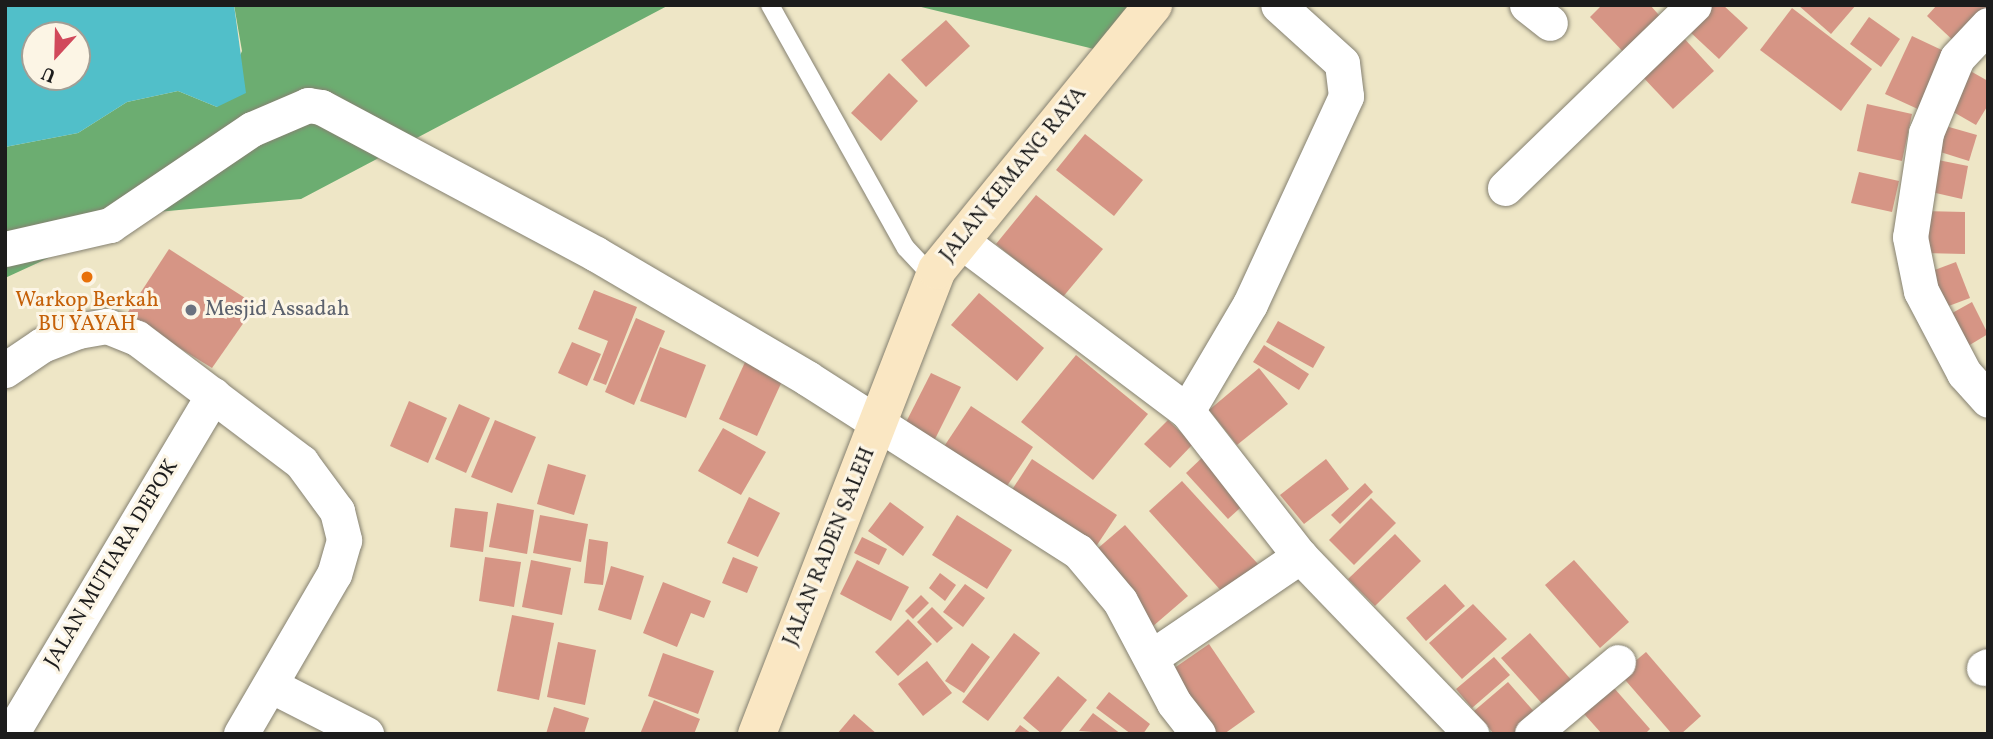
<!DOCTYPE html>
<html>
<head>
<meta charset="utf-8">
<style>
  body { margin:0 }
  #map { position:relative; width:1993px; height:739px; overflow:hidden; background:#eee6c6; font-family:Vollkorn,serif }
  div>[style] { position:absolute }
  .forest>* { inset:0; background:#6cad71 }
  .water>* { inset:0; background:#51bfc9 }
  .building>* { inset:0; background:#d69585 }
  .roads { filter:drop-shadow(0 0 2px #858171) drop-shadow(0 0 2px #858171) }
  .lane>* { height:18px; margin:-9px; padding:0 9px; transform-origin:9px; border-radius:9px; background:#fff }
  .street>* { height:35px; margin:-17.5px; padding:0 17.5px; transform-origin:17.5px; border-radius:17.5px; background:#fff }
  .secondary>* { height:38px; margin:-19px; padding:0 19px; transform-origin:19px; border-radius:19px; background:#fae7c3 }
  .dots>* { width:19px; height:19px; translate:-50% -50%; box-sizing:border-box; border:4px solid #fcf5e5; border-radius:50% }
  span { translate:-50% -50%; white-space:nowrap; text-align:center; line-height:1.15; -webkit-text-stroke:6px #fcf5e5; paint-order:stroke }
  .street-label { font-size:21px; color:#1c1c1c }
  .food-label { font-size:21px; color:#c56008 }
  .worship-label { font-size:21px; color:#5b616d }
  .left { translate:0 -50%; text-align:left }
  .frame { position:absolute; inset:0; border:7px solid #1c1c1c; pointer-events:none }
  .north { position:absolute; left:21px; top:21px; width:70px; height:70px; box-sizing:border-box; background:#fcf5e5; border:2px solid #a29e95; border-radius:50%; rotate:202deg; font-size:19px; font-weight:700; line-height:28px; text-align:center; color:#1c1c1c }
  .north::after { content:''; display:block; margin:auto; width:24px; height:32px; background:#d1495b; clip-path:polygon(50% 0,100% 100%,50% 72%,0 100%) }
</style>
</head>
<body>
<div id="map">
  <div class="forest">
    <div style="clip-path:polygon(234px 5px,669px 5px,301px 199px,146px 213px,5px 278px,5px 147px,78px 133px,127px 102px,178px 91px,217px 107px,242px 51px)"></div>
    <div style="clip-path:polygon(913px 5px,1140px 5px,1098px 50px)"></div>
  </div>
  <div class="water">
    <div style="clip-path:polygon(evenodd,5px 5px,234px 5px,246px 93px,217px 107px,178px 91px,127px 102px,78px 133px,5px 147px,5px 5px,35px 35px,77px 35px,77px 77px,35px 77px,35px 35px)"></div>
  </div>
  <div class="building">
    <div style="clip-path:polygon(1602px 5px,1650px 5px,1666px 23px,1629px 58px,1590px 17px)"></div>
    <div style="clip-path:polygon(1712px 5px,1723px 5px,1748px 28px,1719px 59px,1689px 31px)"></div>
    <div style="clip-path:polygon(1798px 5px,1856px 5px,1831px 34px)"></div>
    <div style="clip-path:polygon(1937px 5px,1988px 5px,1988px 10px,1957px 44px,1927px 16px)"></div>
    <div style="clip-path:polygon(1792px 8px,1872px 69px,1841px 111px,1760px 50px)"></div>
    <div style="clip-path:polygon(1869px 17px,1900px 39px,1881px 67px,1850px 44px)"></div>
    <div style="clip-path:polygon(946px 20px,970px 46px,926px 87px,901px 60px)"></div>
    <div style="clip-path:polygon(1681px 35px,1714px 71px,1673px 109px,1640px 74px)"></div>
    <div style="clip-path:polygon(1912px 36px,1946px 52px,1920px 110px,1885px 94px)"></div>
    <div style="clip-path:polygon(1965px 68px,1988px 81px,1988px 105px,1976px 125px,1943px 106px)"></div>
    <div style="clip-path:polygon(889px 73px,918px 101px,881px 141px,851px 113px)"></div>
    <div style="clip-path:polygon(1867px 104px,1912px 114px,1902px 161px,1857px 151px)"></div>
    <div style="clip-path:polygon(1942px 125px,1977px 135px,1969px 161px,1934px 150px)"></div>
    <div style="clip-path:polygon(1085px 134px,1143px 180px,1114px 216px,1056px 170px)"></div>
    <div style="clip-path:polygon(1933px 159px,1968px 166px,1962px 199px,1927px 191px)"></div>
    <div style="clip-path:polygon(1859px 172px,1899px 181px,1892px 212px,1851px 203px)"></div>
    <div style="clip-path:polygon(1036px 195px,1103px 249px,1062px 298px,996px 244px)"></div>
    <div style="clip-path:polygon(1923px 211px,1965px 212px,1965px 254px,1923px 253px)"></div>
    <div style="clip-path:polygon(169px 249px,256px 305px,212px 368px,126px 315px)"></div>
    <div style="clip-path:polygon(1956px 262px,1970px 298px,1938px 310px,1924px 274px)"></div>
    <div style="clip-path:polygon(594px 290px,637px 307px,606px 385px,593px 380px,608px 341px,578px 329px)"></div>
    <div style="clip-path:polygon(979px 293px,1044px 348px,1017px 381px,951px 325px)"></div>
    <div style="clip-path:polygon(1972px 302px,1988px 334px,1963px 349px,1945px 317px)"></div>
    <div style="clip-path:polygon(636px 318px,665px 331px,634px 405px,605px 392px)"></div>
    <div style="clip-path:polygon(1278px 321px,1325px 347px,1313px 368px,1266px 342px)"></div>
    <div style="clip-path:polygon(572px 342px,601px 354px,587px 386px,558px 373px)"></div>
    <div style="clip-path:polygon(1264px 345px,1309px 374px,1299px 390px,1253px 362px)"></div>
    <div style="clip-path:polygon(660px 347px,706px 365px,686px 418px,640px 401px)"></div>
    <div style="clip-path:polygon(1076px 355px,1148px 414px,1093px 480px,1021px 422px)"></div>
    <div style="clip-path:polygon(746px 360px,784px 377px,757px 436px,719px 419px)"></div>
    <div style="clip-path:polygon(1259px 368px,1288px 404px,1237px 445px,1209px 410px)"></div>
    <div style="clip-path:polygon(931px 373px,961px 387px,931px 447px,901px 432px)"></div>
    <div style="clip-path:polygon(409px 401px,447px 418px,428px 463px,390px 446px)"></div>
    <div style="clip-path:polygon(459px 404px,490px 418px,466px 473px,435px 459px)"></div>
    <div style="clip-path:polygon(971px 406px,1033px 447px,1003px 492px,941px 451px)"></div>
    <div style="clip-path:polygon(495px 420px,536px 437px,512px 493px,471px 477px)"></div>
    <div style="clip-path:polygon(1168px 420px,1193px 444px,1170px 468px,1144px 444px)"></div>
    <div style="clip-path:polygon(723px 428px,766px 452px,741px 495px,698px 471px)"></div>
    <div style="clip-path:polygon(1207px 453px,1250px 499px,1228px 519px,1186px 473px)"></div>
    <div style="clip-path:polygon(1032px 459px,1117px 515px,1093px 551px,1008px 496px)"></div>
    <div style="clip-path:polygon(1326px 459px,1349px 489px,1304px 524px,1280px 495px)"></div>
    <div style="clip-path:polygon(548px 464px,586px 475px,574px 515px,537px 504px)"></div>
    <div style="clip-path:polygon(1182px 481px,1258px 564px,1224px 594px,1149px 511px)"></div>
    <div style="clip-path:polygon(1365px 483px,1373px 492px,1340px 524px,1331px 515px)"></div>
    <div style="clip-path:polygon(749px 497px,780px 513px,758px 557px,727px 543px)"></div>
    <div style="clip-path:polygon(1371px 498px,1396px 523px,1354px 565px,1329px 540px)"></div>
    <div style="clip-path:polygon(890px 502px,924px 527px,903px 556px,868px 531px)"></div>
    <div style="clip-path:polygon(497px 503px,534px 510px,527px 554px,489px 547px)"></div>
    <div style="clip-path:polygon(455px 508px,488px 512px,483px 552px,450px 547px)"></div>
    <div style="clip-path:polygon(540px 515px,588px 524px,581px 562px,533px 553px)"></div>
    <div style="clip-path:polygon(957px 515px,1012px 550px,987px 589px,932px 555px)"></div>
    <div style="clip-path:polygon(1125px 525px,1188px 596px,1152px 627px,1090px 555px)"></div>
    <div style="clip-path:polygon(1395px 534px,1421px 561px,1375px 606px,1348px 579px)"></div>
    <div style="clip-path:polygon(862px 537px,887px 549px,879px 565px,854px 553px)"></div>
    <div style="clip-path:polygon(589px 539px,608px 542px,603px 585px,584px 583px)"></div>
    <div style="clip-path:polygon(485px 557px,521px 562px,514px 607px,479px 601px)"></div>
    <div style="clip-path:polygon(733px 557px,758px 567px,747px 593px,722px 583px)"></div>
    <div style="clip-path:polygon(531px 560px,571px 568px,562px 615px,522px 607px)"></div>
    <div style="clip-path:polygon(857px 560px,909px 587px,891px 621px,840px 594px)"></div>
    <div style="clip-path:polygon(1574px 560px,1629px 622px,1600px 648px,1545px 585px)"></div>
    <div style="clip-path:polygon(611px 566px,644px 576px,631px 620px,598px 610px)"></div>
    <div style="clip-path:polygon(940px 573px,956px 585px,945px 601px,929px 588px)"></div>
    <div style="clip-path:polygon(663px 582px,711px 601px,704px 618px,691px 613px,677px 647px,643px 633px)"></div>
    <div style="clip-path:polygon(965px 584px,985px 598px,963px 627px,943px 612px)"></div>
    <div style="clip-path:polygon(1445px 584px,1465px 606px,1426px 641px,1406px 618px)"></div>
    <div style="clip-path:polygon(921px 595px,929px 603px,913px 619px,905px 611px)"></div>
    <div style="clip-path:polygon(1473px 604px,1507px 639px,1462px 679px,1429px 643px)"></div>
    <div style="clip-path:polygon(932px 607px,953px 628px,937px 643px,917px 622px)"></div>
    <div style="clip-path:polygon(512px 615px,554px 623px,539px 700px,497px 691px)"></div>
    <div style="clip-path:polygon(908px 619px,932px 644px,898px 676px,875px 652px)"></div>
    <div style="clip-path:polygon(1014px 633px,1040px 653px,988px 721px,962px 702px)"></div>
    <div style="clip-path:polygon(1530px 633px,1574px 683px,1545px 707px,1501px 658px)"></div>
    <div style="clip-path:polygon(558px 642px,596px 650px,585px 705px,547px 697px)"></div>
    <div style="clip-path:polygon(972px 643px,990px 657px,964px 693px,945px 681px)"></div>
    <div style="clip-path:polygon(1209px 644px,1255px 712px,1224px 734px,1214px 734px,1170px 671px)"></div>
    <div style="clip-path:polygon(1646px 652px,1701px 716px,1681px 734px,1672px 734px,1620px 674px)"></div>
    <div style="clip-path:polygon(663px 653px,714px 671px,698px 714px,648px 696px)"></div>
    <div style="clip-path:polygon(1494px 657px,1510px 675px,1472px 708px,1456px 689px)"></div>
    <div style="clip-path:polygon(927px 661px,952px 693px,923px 716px,898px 684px)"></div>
    <div style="clip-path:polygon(1058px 676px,1087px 700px,1059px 734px,1042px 734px,1023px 718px)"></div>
    <div style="clip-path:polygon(1607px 680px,1650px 729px,1645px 734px,1602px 734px,1577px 706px)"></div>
    <div style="clip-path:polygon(1508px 682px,1538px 716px,1517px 734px,1494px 734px,1474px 711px)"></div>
    <div style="clip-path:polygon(1109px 692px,1150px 724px,1143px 734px,1131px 734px,1096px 708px)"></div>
    <div style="clip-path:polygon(654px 700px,700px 719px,694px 734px,640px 734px)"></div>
    <div style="clip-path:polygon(554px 707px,589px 718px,584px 734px,546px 734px)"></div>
    <div style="clip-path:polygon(1093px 713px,1121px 734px,1079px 731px)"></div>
    <div style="clip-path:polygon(854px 714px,877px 734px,837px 734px)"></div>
    <div style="clip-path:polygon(1020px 725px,1032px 734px,1013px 734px)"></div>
  </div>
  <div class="roads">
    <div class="lane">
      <div style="left:770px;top:5px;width:278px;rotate:60.8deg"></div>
      <div style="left:906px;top:248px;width:40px;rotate:47deg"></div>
    </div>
    <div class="street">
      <div style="left:1527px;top:5px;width:29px;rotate:38deg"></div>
      <div style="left:1988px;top:25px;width:45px;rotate:133.2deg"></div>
      <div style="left:1957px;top:58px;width:81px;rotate:112.5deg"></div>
      <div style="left:1926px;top:133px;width:105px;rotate:98.7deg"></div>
      <div style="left:1910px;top:237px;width:55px;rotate:78.5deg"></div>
      <div style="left:1921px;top:291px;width:93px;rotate:62.3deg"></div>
      <div style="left:1964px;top:373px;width:36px;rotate:48deg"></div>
      <div style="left:1505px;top:188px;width:263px;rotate:-44.1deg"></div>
      <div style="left:961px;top:241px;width:283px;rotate:37deg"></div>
      <div style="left:1187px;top:411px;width:184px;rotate:52.1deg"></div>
      <div style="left:1300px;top:556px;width:247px;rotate:46.1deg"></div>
      <div style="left:5px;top:249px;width:108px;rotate:-12.9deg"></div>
      <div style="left:110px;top:225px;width:171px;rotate:-34.1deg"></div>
      <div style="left:252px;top:129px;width:61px;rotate:-23.2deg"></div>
      <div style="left:308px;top:105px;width:13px;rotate:9deg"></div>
      <div style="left:321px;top:107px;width:312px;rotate:28.1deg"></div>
      <div style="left:596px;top:254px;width:245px;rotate:30.4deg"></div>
      <div style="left:807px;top:378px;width:322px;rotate:32.6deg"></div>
      <div style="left:1078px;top:551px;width:65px;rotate:50deg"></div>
      <div style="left:1120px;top:601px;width:115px;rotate:62.1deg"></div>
      <div style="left:1174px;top:703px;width:39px;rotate:52deg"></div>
      <div style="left:5px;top:370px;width:45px;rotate:-34deg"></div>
      <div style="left:42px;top:345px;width:39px;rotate:-21deg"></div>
      <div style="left:78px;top:331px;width:29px;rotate:-10deg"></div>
      <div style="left:107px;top:326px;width:32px;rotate:22deg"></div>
      <div style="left:137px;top:338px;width:206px;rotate:37.1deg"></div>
      <div style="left:301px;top:462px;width:61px;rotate:53.7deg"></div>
      <div style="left:337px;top:511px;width:30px;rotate:76deg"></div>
      <div style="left:344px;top:540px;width:35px;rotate:106deg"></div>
      <div style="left:334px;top:574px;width:185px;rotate:120.2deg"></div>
      <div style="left:1187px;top:411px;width:124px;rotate:-59.5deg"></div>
      <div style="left:1250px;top:304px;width:229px;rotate:-65.2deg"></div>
      <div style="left:1346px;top:96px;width:33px;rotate:-97deg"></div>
      <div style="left:1342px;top:63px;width:86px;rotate:-137.8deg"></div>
      <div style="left:1153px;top:656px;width:178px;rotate:-34.2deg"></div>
      <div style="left:1984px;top:668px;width:4px;rotate:-27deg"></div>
      <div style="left:270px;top:685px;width:108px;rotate:27deg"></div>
      <div style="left:11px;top:734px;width:395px;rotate:-59.2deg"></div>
      <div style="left:1532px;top:734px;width:112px;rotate:-39.9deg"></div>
    </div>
    <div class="secondary">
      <div style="left:757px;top:734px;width:498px;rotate:-68.8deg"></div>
      <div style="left:937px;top:270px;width:342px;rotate:-50.8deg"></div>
    </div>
  </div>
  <div class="dots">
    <div style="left:87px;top:277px;background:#e8710a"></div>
    <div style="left:191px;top:310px;background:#6b7280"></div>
  </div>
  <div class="street-label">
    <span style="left:1014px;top:175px;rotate:-51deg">JALAN KEMANG RAYA</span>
    <span style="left:830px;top:547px;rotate:-68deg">JALAN RADEN SALEH</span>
    <span style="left:112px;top:564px;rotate:-59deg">JALAN MUTIARA DEPOK</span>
  </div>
  <div class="food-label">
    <span style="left:87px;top:313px">Warkop Berkah<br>BU YAYAH</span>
  </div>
  <div class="worship-label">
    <span class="left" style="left:205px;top:310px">Mesjid Assadah</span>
  </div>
  <div class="frame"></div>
  <div class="north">U</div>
</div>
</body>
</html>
